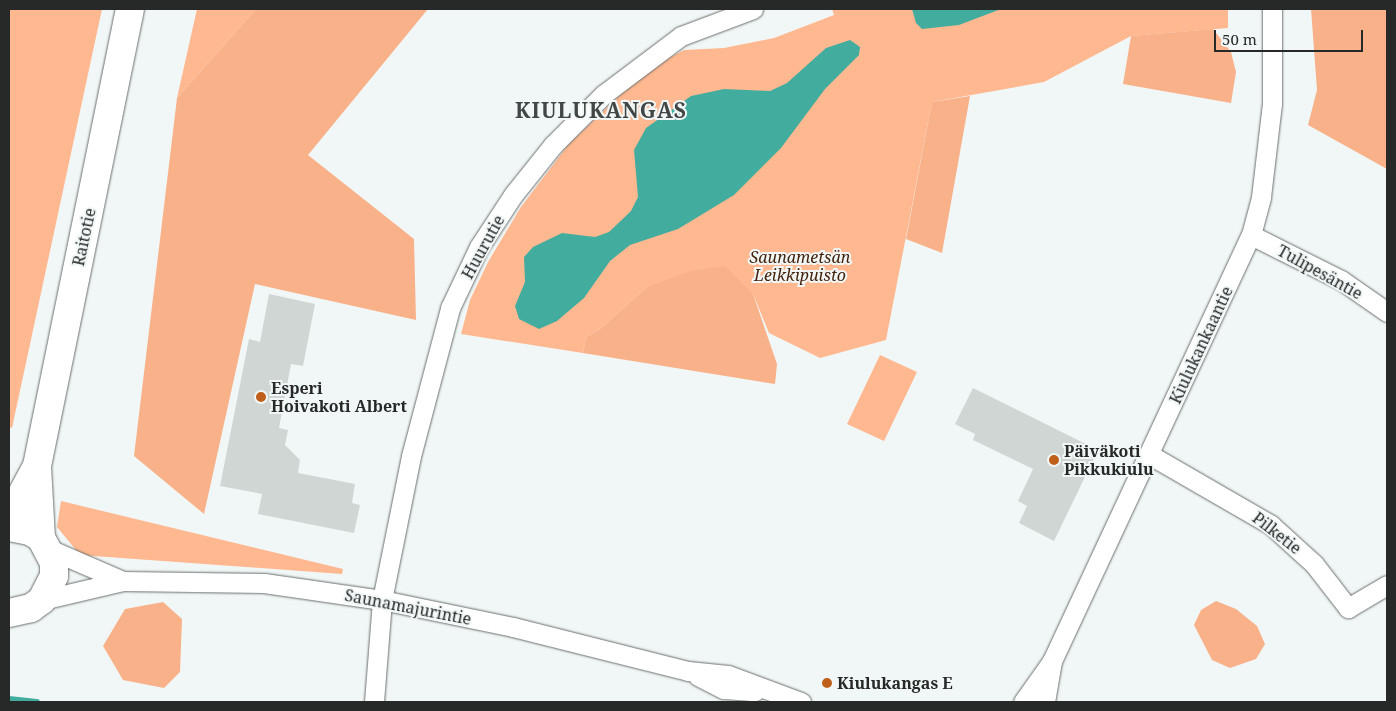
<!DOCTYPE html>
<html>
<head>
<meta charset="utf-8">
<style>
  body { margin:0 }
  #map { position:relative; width:1396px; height:711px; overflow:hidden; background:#f1f7f6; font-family:"Noto Serif",serif }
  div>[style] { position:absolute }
  .green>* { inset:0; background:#ffb890 }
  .forest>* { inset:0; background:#f9b189 }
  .water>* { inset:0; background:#42ad9f }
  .stream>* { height:6px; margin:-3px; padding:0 3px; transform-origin:3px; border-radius:3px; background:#42ad9f }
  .building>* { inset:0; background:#cfd6d4 }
  .roads { filter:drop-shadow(0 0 1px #6a6f6e) drop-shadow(0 0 1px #6a6f6e) }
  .street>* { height:19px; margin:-9.5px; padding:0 9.5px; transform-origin:9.5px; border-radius:9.5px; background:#fff }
  .primary>* { height:28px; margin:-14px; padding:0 14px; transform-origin:14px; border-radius:14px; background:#fff }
  .dots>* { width:14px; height:14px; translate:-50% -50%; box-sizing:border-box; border:2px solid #f1f7f6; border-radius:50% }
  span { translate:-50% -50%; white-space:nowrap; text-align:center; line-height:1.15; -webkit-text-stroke:4px #f1f7f6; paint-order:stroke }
  .street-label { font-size:16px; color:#272929 }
  .park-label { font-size:16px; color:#45220c; font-style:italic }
  .poi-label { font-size:16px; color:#272929; font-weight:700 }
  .left { translate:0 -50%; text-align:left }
  .district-label { font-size:21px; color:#424746; font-weight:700; letter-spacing:1px }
  .frame { position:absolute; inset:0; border:10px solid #272929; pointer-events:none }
  .scale { position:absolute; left:1214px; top:30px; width:149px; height:22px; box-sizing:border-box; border:2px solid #272929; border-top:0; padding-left:6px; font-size:15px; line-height:18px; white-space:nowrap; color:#272929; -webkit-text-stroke:4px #f1f7f6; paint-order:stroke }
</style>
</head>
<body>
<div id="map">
  <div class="green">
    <div style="clip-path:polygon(9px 9px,102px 9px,12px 428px,9px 427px)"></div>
    <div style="clip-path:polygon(197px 9px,256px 9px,177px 98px)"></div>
    <div style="clip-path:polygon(832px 9px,1228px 9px,1228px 28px,1131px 36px,1044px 82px,932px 102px,886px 340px,820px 358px,769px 333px,753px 294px,647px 287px,599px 330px,586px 337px,583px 353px,461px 334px,470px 300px,488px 262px,521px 207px,568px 145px,620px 95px,661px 62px,684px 50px,724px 48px,774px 38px,834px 15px)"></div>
    <div style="clip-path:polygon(880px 355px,917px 372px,884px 441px,847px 424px)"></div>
    <div style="clip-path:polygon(61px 501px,343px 569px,342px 574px,80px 555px,57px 527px)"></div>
  </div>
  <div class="forest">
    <div style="clip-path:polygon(256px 9px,428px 9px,308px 155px,414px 239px,416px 320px,255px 284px,204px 514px,134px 456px,177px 98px)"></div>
    <div style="clip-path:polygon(1311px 9px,1387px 9px,1387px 169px,1308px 125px,1317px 90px)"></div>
    <div style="clip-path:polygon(1213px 29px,1231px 52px,1236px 72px,1231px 103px,1123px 84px,1131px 36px)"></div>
    <div style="clip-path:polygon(970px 96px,942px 253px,906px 239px,932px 102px)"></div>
    <div style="clip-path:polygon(725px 266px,753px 294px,777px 364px,775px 384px,583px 353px,586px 337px,599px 330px,647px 287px,690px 271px)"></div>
    <div style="clip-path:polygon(1216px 601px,1236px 609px,1257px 626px,1265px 644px,1256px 659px,1230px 668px,1212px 660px,1194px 625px,1201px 610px)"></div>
    <div style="clip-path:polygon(163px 602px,182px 619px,180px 672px,164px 688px,123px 680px,103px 646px,125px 609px)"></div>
  </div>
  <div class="water">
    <div style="clip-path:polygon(912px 9px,1001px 9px,959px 25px,922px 29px,916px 23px)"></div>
    <div style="clip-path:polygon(850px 40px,860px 47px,859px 55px,825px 89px,781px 148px,734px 195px,678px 229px,630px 245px,610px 261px,584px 298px,557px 321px,539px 329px,519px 319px,515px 306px,525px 282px,524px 257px,533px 247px,562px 233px,595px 237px,609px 232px,631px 211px,638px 197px,634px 150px,646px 128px,691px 96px,724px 89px,770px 91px,787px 83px,826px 48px)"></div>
  </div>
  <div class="stream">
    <div style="left:9px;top:699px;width:28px;rotate:6deg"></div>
  </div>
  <div class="building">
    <div style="clip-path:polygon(269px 294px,315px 304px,303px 366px,291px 364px,279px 428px,288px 430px,285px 445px,300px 460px,298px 473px,355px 484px,352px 503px,360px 505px,354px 533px,258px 514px,262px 494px,220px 486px,249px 339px,260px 342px)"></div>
    <div style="clip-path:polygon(973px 388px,1098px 450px,1054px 541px,1019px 523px,1027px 506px,1018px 501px,1033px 469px,973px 440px,975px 434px,955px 424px)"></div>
  </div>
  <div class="roads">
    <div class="street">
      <div style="left:1251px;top:235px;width:101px;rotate:26.6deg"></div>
      <div style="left:1341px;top:280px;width:56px;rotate:34.8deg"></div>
      <div style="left:1150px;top:455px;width:140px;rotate:30deg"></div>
      <div style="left:1271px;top:525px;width:58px;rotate:42.2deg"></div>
      <div style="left:1314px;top:564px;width:56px;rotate:52.3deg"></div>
      <div style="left:1348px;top:608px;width:45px;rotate:-30.5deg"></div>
      <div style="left:49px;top:549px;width:81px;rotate:23.4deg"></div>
      <div style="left:42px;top:600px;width:83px;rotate:-13.2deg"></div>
      <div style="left:123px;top:581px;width:141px;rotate:0.8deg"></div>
      <div style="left:264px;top:583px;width:119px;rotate:8.2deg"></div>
      <div style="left:382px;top:600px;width:134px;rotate:11.6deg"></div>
      <div style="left:513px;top:627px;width:180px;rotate:14.1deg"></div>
      <div style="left:688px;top:671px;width:40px;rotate:5.7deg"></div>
      <div style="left:728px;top:675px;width:78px;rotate:20.3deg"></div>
      <div style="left:698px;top:676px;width:29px;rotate:27deg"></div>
      <div style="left:724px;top:689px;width:31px;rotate:4deg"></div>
      <div style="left:374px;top:702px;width:102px;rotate:-85.5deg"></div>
      <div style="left:382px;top:600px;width:147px;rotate:-78.6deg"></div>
      <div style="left:411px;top:456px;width:153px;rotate:-75.2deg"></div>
      <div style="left:450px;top:308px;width:68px;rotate:-64.6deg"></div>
      <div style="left:479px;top:247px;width:62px;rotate:-56.8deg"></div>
      <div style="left:513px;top:195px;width:64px;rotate:-51.3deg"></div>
      <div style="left:553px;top:145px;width:72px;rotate:-45deg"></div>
      <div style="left:604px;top:94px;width:96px;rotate:-37deg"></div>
      <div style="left:681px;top:36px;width:77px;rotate:-20.6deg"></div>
      <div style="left:1023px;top:702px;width:50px;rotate:-54.7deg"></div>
      <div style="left:1052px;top:661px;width:470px;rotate:-65deg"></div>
      <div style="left:1251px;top:235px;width:39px;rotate:-75deg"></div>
      <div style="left:1261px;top:197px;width:94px;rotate:-83.3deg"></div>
      <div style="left:1272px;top:104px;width:95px;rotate:-90deg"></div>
      <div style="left:1045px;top:702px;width:42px;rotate:-80.3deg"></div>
    </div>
    <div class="primary">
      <div style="left:9px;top:518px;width:59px;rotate:-61.7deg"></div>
      <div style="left:9px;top:527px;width:21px;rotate:11deg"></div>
      <div style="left:30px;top:531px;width:13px;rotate:32deg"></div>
      <div style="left:41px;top:538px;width:27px;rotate:62deg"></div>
      <div style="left:54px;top:562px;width:14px;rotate:90deg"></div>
      <div style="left:54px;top:576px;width:27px;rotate:117deg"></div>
      <div style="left:42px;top:600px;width:14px;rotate:144deg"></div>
      <div style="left:31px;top:608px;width:23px;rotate:167deg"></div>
      <div style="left:41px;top:538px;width:72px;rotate:-93.2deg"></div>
      <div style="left:37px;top:466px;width:466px;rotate:-78.5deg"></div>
    </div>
  </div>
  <div class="dots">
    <div style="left:261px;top:397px;background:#bf5f1a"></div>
    <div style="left:1054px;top:460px;background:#bf5f1a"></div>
    <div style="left:827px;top:683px;background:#bf5f1a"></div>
  </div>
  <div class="street-label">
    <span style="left:84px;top:237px;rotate:-78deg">Raitotie</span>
    <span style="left:483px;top:247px;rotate:-61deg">Huurutie</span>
    <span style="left:1320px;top:272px;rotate:29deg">Tulipesäntie</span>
    <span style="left:1201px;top:345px;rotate:-65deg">Kiulukankaantie</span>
    <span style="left:1277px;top:533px;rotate:38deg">Pilketie</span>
    <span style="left:408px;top:607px;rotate:11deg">Saunamajurintie</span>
  </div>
  <div class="park-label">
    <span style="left:800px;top:266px">Saunametsän<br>Leikkipuisto</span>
  </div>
  <div class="poi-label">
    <span class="left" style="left:271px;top:397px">Esperi<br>Hoivakoti Albert</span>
    <span class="left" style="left:1064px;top:460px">Päiväkoti<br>Pikkukiulu</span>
    <span class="left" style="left:837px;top:683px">Kiulukangas E</span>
  </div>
  <div class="district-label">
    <span style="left:601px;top:110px">KIULUKANGAS</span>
  </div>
  <div class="frame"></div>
  <div class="scale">50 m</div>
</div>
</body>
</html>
